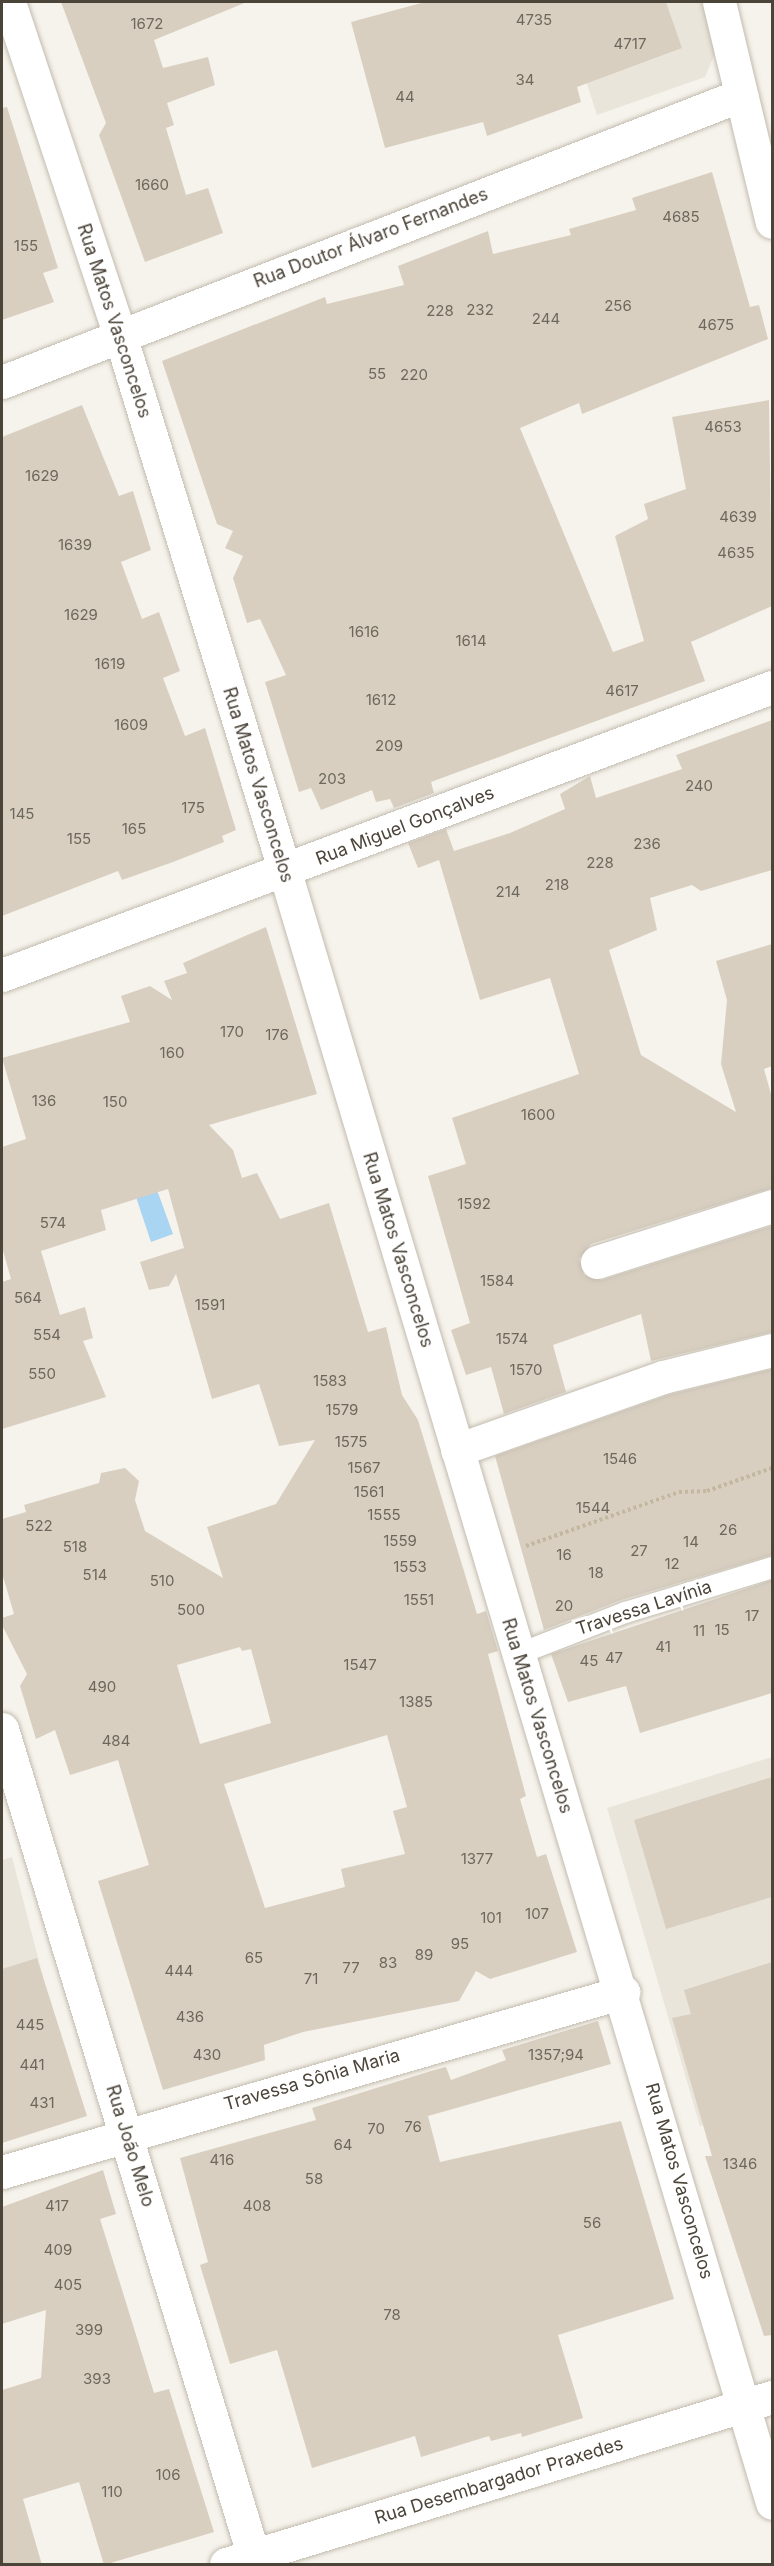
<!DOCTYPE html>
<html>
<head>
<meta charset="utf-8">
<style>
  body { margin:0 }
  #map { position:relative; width:774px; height:2566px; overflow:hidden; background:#f6f3ec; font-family:Inter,sans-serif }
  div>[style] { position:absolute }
  .residential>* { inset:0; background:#eae5da }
  .water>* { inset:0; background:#a9d4f2 }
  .building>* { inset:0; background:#d8cfc1 }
  .path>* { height:4px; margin-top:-2px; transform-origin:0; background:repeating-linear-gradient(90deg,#c4b79f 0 3px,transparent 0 6px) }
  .roads { filter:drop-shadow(0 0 2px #c2bbae) drop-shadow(0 0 2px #c2bbae) }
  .service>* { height:21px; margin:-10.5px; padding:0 10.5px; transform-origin:10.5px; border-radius:10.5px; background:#fff }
  .minor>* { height:33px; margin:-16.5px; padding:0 16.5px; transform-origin:16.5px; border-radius:16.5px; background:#fff }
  span { translate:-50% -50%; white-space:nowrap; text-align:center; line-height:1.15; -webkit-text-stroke:6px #fff; paint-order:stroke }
  .number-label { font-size:15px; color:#6e675b }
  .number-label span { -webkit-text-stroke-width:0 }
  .street-label { font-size:18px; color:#4b4439 }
  .frame { position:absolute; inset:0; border:3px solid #4b4439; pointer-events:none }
</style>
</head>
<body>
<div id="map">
  <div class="residential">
    <div style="clip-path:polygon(625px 2px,707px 2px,717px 48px,705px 77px,597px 115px,567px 23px)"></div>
    <div style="clip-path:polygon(772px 1757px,772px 2103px,700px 2126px,607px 1808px)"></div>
    <div style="clip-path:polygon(12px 1857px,43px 1977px,2px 1990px,2px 1860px)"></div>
  </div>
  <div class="water">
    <div style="clip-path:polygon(157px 1190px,173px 1234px,151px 1242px,136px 1197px)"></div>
  </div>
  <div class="building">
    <div style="clip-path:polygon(61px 2px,247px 2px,154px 40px,163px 68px,208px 57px,215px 85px,167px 103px,174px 125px,166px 128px,186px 195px,208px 188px,223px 233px,145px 262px,99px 135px,106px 123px)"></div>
    <div style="clip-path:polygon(425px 2px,666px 2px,682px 48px,577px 87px,581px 102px,487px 136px,483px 122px,385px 148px,351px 22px)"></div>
    <div style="clip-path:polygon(7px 107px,58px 268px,43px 273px,54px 302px,2px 320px,2px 108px)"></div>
    <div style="clip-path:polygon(712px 172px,750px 307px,759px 305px,768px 339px,582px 414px,579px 403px,520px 428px,613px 652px,644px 641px,615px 536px,648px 519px,644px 504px,686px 489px,672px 417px,769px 400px,772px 606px,691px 642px,705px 681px,431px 782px,434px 793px,394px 808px,390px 799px,376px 802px,372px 790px,321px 810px,311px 788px,299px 792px,265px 682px,286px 675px,260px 619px,247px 623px,233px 578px,243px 556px,225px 548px,233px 531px,217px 524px,162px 361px,325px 297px,327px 304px,404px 285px,398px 266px,488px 231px,493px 254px,571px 235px,569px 229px,636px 210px,632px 198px)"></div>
    <div style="clip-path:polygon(82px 405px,119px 496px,133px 491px,151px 550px,121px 562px,142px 619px,159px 612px,180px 671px,163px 678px,185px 736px,205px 728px,236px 830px,222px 836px,224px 842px,173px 862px,122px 880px,118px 871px,2px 916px,2px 437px)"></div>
    <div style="clip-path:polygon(772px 720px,772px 870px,701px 891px,692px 885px,650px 898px,657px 930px,609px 950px,641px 1055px,736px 1112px,721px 1064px,727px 1000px,716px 961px,772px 944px,772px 1066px,764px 1069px,772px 1098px,772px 1188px,591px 1244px,579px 1259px,584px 1275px,602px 1280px,772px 1226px,772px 1332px,651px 1361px,641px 1314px,553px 1345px,566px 1392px,504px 1414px,491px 1367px,466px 1375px,451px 1330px,470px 1323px,428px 1176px,466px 1164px,452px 1118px,579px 1074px,550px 978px,480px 1000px,439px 860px,418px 868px,408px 843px,446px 829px,454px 851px,510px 833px,565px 809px,560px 794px,590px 776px,596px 798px,682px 769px,676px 755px)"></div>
    <div style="clip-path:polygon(evenodd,266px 927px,317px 1094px,209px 1125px,233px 1150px,242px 1178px,257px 1173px,280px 1219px,329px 1203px,368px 1332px,386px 1327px,402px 1395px,418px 1420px,477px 1614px,486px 1611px,498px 1651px,488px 1654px,526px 1796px,520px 1799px,537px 1857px,546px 1854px,577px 1952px,490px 1979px,476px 1971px,459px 2001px,303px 2032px,264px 2045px,265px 2060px,163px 2090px,98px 1881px,149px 1865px,118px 1760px,70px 1775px,55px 1730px,36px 1739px,20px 1686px,27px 1674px,2px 1625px,2px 1618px,14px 1614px,2px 1573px,2px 1519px,26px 1512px,24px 1505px,99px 1483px,101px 1473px,125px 1468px,139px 1481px,135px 1500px,145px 1531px,223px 1578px,207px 1527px,276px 1504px,315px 1440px,279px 1446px,259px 1384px,212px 1399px,176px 1274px,169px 1286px,149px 1290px,140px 1262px,184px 1248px,168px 1189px,101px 1210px,106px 1230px,41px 1251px,60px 1315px,85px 1307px,93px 1338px,83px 1341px,106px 1397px,2px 1429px,2px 1282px,11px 1279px,2px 1247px,2px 1147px,26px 1139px,2px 1058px,130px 1022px,121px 996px,150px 986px,172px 1000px,164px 981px,187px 973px,183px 963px,266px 927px,240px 1647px,242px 1651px,251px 1649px,271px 1723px,200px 1744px,177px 1665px,240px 1647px,266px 927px,387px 1735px,407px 1807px,393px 1811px,405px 1854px,341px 1869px,345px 1887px,265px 1908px,224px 1784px,387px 1735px)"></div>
    <div style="clip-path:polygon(772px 1369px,772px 1555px,621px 1600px,544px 1630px,495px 1456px,668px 1395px)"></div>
    <div style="clip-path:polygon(772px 1580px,772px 1693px,640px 1733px,626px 1686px,568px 1702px,551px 1654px)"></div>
    <div style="clip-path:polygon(772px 1777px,772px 1897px,666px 1929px,634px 1820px)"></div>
    <div style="clip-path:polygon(37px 1958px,87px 2116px,2px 2143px,2px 1969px)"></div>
    <div style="clip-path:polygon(772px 1962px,772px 2335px,764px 2336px,705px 2156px,712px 2156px,672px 2018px,691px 2014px,684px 1990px)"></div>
    <div style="clip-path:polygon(598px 2021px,611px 2064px,428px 2116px,440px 2162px,621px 2121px,674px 2299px,558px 2335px,583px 2418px,522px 2437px,521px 2433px,491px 2441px,489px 2436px,421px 2457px,415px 2436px,312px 2468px,277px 2350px,230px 2364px,200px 2265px,208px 2262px,180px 2158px,316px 2120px,312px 2108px,431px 2071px,446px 2067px,451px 2080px,506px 2060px,502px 2050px)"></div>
    <div style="clip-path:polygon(103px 2170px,116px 2214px,100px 2219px,124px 2296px,154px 2393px,169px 2389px,214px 2532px,104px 2565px,79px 2482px,23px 2499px,42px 2565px,2px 2565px,2px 2390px,41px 2378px,46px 2310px,2px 2324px,2px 2207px)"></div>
  </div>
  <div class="path">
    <div style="left:526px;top:1546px;width:162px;rotate:-19.4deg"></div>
    <div style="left:679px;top:1492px;width:28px;rotate:-2deg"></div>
    <div style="left:707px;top:1491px;width:69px;rotate:-19.5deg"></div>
  </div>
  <div class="roads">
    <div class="service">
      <div style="left:517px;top:1654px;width:116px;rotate:-21.3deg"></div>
      <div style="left:625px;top:1612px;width:154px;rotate:-17deg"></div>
    </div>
    <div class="minor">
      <div style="left:9px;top:2px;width:351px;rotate:71.6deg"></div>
      <div style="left:120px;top:335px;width:562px;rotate:72.92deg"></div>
      <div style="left:285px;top:872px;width:1702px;rotate:73.37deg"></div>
      <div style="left:719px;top:2px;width:226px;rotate:76.5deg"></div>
      <div style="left:2px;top:382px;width:793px;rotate:-21.22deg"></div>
      <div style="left:2px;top:975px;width:822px;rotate:-20.51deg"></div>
      <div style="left:597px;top:1262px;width:184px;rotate:-17.7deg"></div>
      <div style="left:457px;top:1450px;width:219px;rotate:-19.5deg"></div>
      <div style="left:663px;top:1377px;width:112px;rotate:-13.9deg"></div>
      <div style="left:2px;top:1729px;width:873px;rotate:73.08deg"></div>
      <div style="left:2px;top:2172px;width:647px;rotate:-16.16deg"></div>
      <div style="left:226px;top:2564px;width:571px;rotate:-17.01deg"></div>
    </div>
  </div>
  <div class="number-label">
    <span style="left:534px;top:20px">4735</span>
    <span style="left:147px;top:24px">1672</span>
    <span style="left:630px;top:44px">4717</span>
    <span style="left:525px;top:80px">34</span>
    <span style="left:405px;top:97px">44</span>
    <span style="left:152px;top:185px">1660</span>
    <span style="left:681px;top:217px">4685</span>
    <span style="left:26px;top:246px">155</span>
    <span style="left:618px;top:306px">256</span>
    <span style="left:480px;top:310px">232</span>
    <span style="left:440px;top:311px">228</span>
    <span style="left:546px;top:319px">244</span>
    <span style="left:716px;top:325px">4675</span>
    <span style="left:377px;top:374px">55</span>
    <span style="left:414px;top:375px">220</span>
    <span style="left:723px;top:427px">4653</span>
    <span style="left:42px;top:476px">1629</span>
    <span style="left:738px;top:517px">4639</span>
    <span style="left:75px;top:545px">1639</span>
    <span style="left:736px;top:553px">4635</span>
    <span style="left:81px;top:615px">1629</span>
    <span style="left:364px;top:632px">1616</span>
    <span style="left:471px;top:641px">1614</span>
    <span style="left:110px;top:664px">1619</span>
    <span style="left:622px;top:691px">4617</span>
    <span style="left:381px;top:700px">1612</span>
    <span style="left:131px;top:725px">1609</span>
    <span style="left:389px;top:746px">209</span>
    <span style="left:332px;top:779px">203</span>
    <span style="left:699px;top:786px">240</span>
    <span style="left:193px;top:808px">175</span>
    <span style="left:22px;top:814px">145</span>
    <span style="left:134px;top:829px">165</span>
    <span style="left:79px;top:839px">155</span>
    <span style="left:647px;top:844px">236</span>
    <span style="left:600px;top:863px">228</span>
    <span style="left:557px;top:885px">218</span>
    <span style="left:508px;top:892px">214</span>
    <span style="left:232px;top:1032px">170</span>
    <span style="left:277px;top:1035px">176</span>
    <span style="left:172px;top:1053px">160</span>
    <span style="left:44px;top:1101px">136</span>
    <span style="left:115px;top:1102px">150</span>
    <span style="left:538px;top:1115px">1600</span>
    <span style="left:474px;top:1204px">1592</span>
    <span style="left:53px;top:1223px">574</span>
    <span style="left:497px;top:1281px">1584</span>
    <span style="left:28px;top:1298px">564</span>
    <span style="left:210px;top:1305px">1591</span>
    <span style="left:47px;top:1335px">554</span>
    <span style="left:512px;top:1339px">1574</span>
    <span style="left:526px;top:1370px">1570</span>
    <span style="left:42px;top:1374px">550</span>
    <span style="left:330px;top:1381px">1583</span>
    <span style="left:342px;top:1410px">1579</span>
    <span style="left:351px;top:1442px">1575</span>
    <span style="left:620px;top:1459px">1546</span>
    <span style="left:364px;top:1468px">1567</span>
    <span style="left:369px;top:1492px">1561</span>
    <span style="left:593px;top:1508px">1544</span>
    <span style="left:384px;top:1515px">1555</span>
    <span style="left:39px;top:1526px">522</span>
    <span style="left:728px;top:1530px">26</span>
    <span style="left:400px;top:1541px">1559</span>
    <span style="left:691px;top:1542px">14</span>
    <span style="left:75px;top:1547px">518</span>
    <span style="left:639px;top:1551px">27</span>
    <span style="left:564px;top:1555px">16</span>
    <span style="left:672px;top:1564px">12</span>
    <span style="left:410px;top:1567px">1553</span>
    <span style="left:596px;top:1573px">18</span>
    <span style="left:95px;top:1575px">514</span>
    <span style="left:162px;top:1581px">510</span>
    <span style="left:419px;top:1600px">1551</span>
    <span style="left:564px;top:1606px">20</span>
    <span style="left:191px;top:1610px">500</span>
    <span style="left:752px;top:1616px">17</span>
    <span style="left:722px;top:1630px">15</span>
    <span style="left:699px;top:1631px">11</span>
    <span style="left:663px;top:1647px">41</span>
    <span style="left:614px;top:1658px">47</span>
    <span style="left:589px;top:1661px">45</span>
    <span style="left:360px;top:1665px">1547</span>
    <span style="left:102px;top:1687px">490</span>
    <span style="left:416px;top:1702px">1385</span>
    <span style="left:116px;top:1741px">484</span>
    <span style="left:477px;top:1859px">1377</span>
    <span style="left:537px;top:1914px">107</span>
    <span style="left:491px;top:1918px">101</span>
    <span style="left:460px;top:1944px">95</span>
    <span style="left:424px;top:1955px">89</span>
    <span style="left:254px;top:1958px">65</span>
    <span style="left:388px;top:1963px">83</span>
    <span style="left:351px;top:1968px">77</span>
    <span style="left:179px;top:1971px">444</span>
    <span style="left:311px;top:1979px">71</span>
    <span style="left:190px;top:2017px">436</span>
    <span style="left:30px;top:2025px">445</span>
    <span style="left:207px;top:2055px">430</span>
    <span style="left:556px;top:2055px">1357;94</span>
    <span style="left:32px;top:2065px">441</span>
    <span style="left:42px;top:2103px">431</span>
    <span style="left:413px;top:2127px">76</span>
    <span style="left:376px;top:2129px">70</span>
    <span style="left:343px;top:2145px">64</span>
    <span style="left:222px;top:2160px">416</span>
    <span style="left:740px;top:2164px">1346</span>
    <span style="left:314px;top:2179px">58</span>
    <span style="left:57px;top:2206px">417</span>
    <span style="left:257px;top:2206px">408</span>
    <span style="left:592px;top:2223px">56</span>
    <span style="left:58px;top:2250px">409</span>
    <span style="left:68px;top:2285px">405</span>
    <span style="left:392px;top:2315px">78</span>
    <span style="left:89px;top:2330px">399</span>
    <span style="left:97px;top:2379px">393</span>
    <span style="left:168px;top:2475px">106</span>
    <span style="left:112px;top:2492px">110</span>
  </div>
  <div class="street-label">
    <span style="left:371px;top:238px;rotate:-21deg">Rua Doutor Álvaro Fernandes</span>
    <span style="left:114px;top:321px;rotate:72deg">Rua Matos Vasconcelos</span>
    <span style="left:258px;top:785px;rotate:73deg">Rua Matos Vasconcelos</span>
    <span style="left:405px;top:826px;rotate:-21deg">Rua Miguel Gonçalves</span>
    <span style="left:398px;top:1250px;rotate:73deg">Rua Matos Vasconcelos</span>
    <span style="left:644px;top:1608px;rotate:-18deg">Travessa Lavínia</span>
    <span style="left:537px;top:1716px;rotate:73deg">Rua Matos Vasconcelos</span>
    <span style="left:312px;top:2080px;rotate:-16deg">Travessa Sônia Maria</span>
    <span style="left:130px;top:2146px;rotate:73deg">Rua João Melo</span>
    <span style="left:679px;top:2181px;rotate:74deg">Rua Matos Vasconcelos</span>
    <span style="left:499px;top:2481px;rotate:-17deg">Rua Desembargador Praxedes</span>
  </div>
  <div class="frame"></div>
</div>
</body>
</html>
